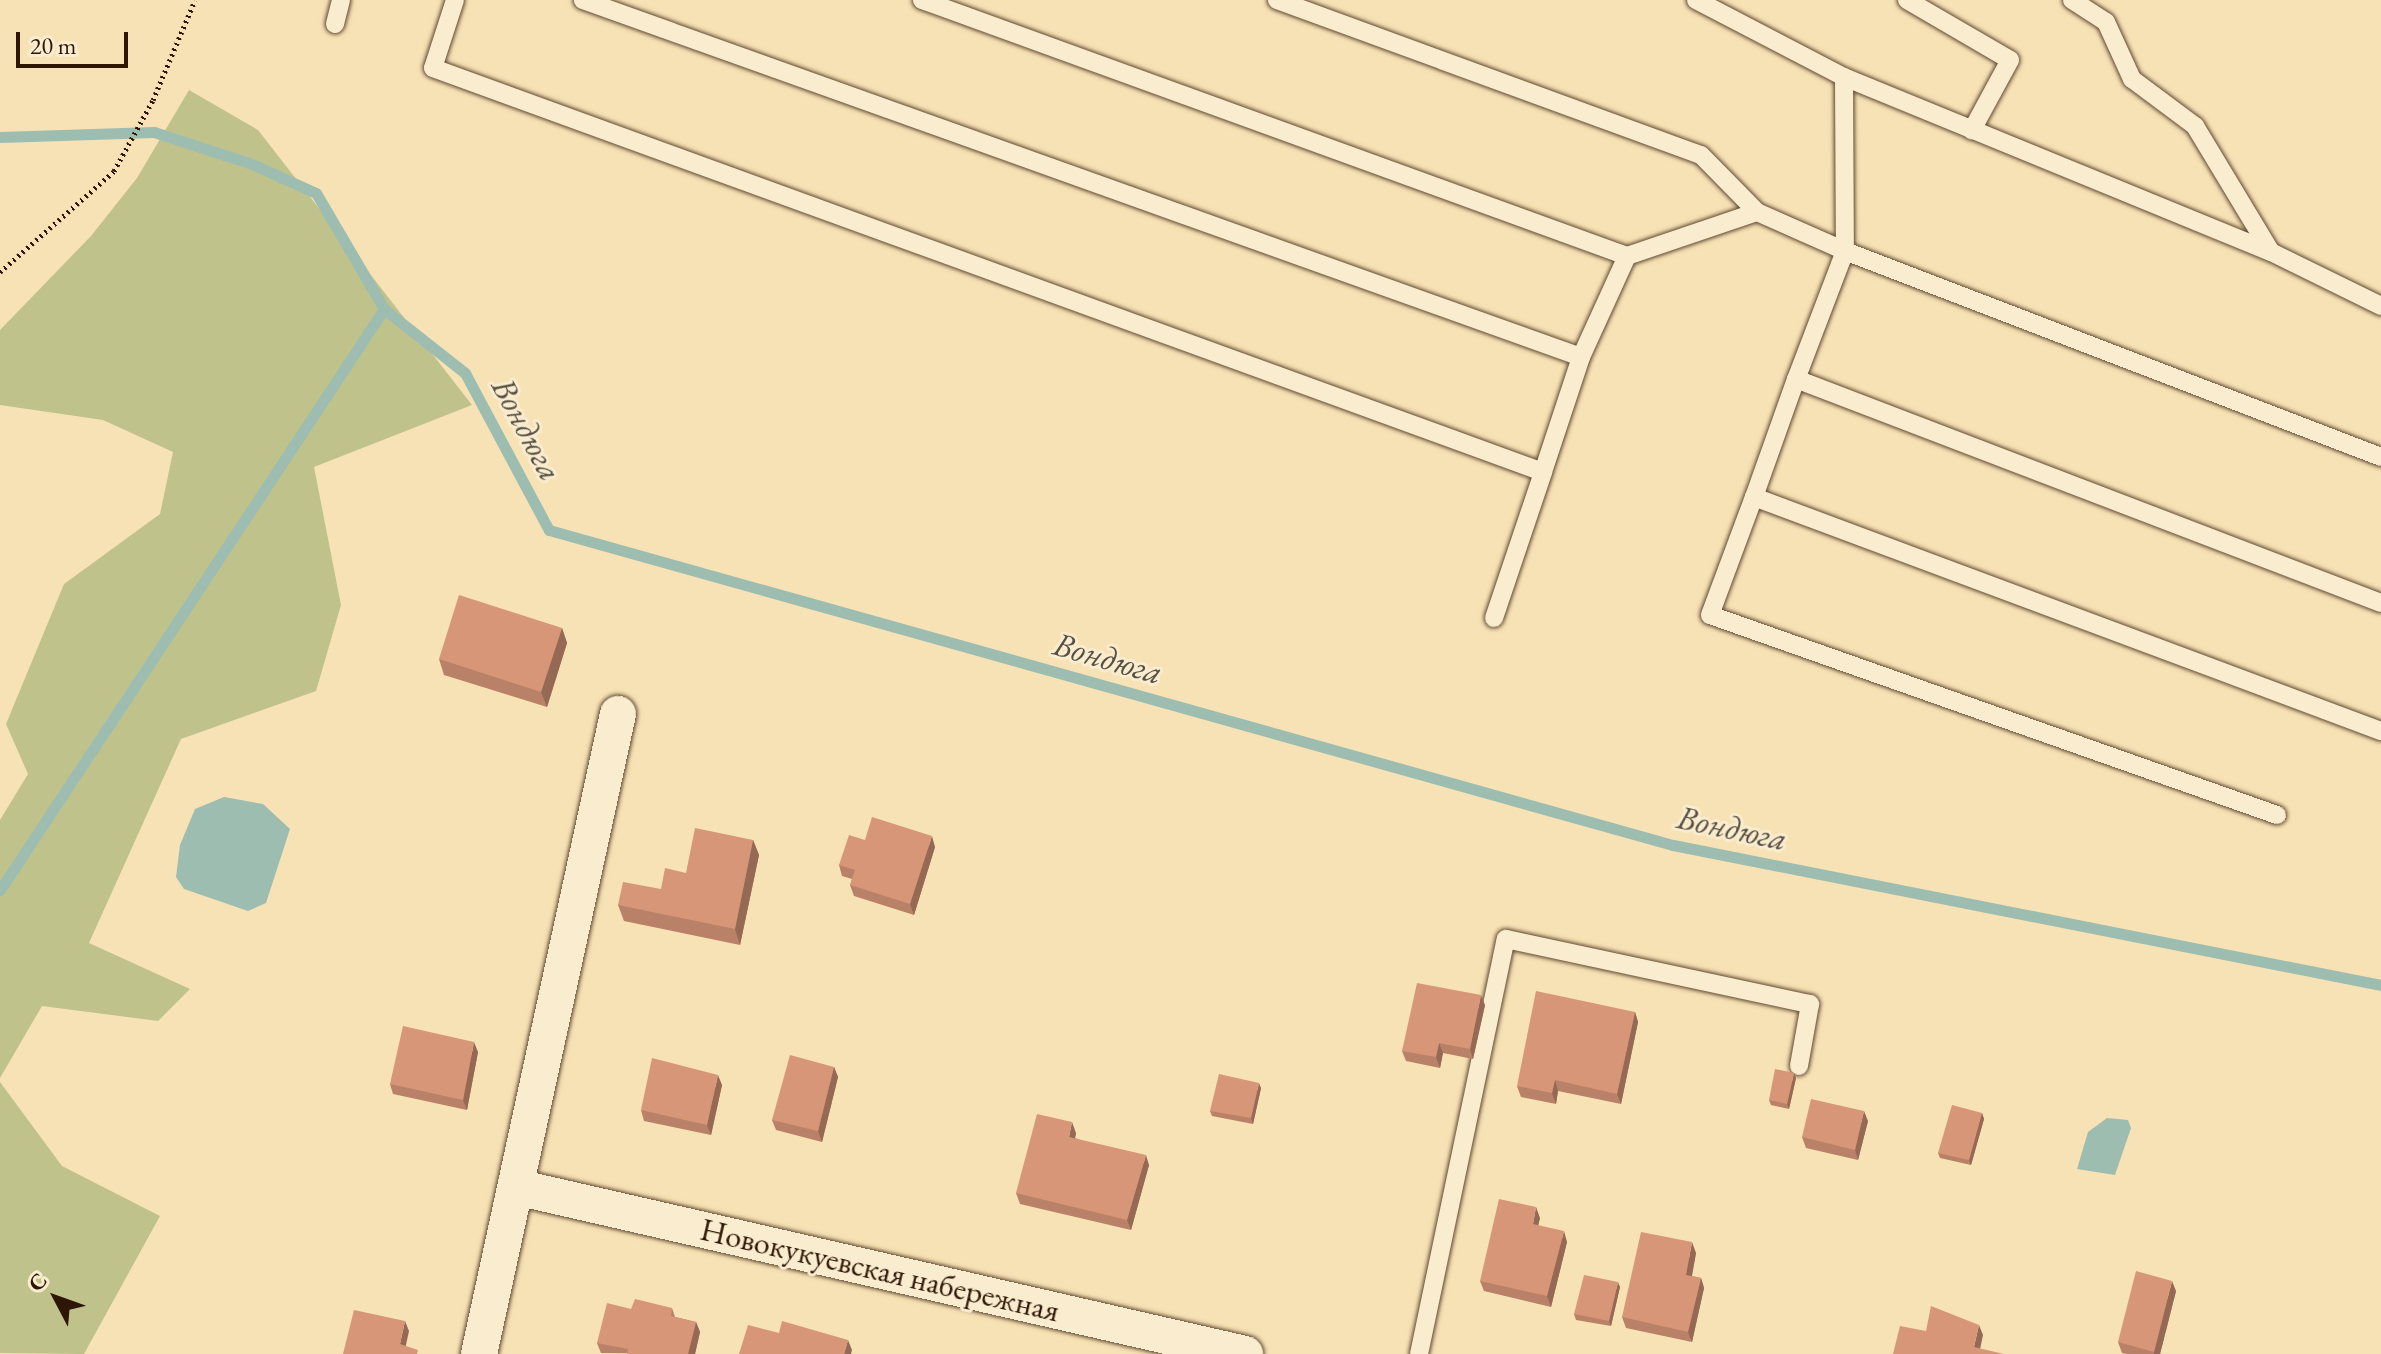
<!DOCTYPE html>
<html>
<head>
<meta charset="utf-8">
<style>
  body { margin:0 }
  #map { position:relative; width:2381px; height:1354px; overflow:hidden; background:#f7e2b5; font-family:"EB Garamond",serif }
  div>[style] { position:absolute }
  .green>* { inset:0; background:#c0c28b }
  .water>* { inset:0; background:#9dbdb0 }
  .stream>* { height:11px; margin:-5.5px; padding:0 5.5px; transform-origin:5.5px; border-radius:5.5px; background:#9dbdb0 }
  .path>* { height:5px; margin-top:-2.5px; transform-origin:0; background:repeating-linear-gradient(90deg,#2e1606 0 2px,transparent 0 6px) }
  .roads { filter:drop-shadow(0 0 2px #604932) drop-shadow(0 0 2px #604932) }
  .service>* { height:18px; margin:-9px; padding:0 9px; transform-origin:9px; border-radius:9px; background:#faeccf }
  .minor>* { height:36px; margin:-18px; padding:0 18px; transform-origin:18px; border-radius:18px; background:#faeccf }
  .wall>* { inset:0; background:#b98167 }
  .shaded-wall>* { inset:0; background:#966954 }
  .building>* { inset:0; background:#d79678 }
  span { translate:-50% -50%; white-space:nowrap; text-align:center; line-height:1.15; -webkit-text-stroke:6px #faeccf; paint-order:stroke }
  .street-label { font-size:32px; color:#2e1606 }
  .water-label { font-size:34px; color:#555042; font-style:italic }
  .north { position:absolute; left:16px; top:1258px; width:80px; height:80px; -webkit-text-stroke:6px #faeccf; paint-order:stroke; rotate:311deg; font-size:22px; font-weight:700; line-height:32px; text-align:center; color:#2e1606 }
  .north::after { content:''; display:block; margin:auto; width:28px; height:36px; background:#2e1606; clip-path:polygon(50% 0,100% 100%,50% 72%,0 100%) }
  .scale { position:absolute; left:16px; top:32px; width:112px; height:36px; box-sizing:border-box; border:4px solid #2e1606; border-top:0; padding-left:10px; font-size:24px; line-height:28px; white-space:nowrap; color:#2e1606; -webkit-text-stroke:6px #faeccf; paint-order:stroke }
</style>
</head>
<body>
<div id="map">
  <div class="green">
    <div style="clip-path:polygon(189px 90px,258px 130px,472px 405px,314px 467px,341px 605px,316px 691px,181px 739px,89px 943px,190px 989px,158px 1021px,42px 1006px,0 1078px,0 820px,28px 774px,6px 724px,64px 584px,160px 514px,173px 452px,103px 420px,0 405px,0 330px,91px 236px,137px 178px)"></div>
    <div style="clip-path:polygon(0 1082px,62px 1166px,160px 1216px,84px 1354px,0 1353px)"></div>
  </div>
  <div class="water">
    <div style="clip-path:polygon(224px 797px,263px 804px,290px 829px,266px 903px,248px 911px,184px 889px,176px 877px,180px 845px,195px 809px)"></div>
    <div style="clip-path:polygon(2107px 1118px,2128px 1120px,2131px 1128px,2115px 1175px,2077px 1169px,2088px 1132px)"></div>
  </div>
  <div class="stream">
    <div style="left:0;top:137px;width:154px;rotate:-1.9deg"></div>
    <div style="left:154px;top:132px;width:103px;rotate:18.1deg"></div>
    <div style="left:252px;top:164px;width:70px;rotate:24.4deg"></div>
    <div style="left:316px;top:193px;width:134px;rotate:59.6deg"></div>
    <div style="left:384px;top:309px;width:103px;rotate:38.3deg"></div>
    <div style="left:465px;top:373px;width:178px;rotate:61.9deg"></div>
    <div style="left:549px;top:530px;width:1167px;rotate:15.66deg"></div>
    <div style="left:1673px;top:845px;width:722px;rotate:11.19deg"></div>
    <div style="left:0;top:890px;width:696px;rotate:-56.54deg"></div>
  </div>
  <div class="path">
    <div style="left:0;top:272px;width:152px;rotate:-41.5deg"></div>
    <div style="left:114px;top:171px;width:81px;rotate:-61.2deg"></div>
    <div style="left:153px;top:100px;width:108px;rotate:-67.2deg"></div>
  </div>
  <div class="roads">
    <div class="service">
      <div style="left:455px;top:0;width:71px;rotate:107.9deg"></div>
      <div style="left:433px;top:68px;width:1181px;rotate:20deg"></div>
      <div style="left:1543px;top:472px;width:121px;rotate:-71.7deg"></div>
      <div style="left:1581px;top:357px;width:1060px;rotate:-160.32deg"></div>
      <div style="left:922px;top:0;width:750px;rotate:19.96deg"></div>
      <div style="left:1277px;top:0;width:451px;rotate:20.1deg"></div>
      <div style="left:1701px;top:155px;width:80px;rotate:45.5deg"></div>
      <div style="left:1696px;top:0;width:167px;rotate:27.5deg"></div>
      <div style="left:1844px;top:77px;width:174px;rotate:89.7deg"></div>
      <div style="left:1845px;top:251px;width:137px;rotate:110.9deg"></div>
      <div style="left:1907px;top:0;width:119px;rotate:30.2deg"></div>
      <div style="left:2010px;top:60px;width:80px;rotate:118.5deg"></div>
      <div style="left:2072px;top:0;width:40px;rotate:32.9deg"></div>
      <div style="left:2106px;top:22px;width:63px;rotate:65.5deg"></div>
      <div style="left:2132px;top:79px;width:79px;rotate:36.7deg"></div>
      <div style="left:2195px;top:126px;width:147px;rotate:58.9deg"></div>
      <div style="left:335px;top:24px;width:25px;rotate:-76deg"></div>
      <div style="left:1844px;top:77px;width:461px;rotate:22.3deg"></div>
      <div style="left:2271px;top:252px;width:123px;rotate:26.1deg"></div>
      <div style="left:1581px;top:357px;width:111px;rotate:-65.5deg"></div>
      <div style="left:1627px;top:256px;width:137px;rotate:-18.7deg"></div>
      <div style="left:1757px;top:212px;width:96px;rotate:23.9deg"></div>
      <div style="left:1845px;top:251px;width:574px;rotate:21.02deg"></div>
      <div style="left:1754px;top:497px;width:125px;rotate:-70.4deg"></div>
      <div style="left:1796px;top:379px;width:626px;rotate:20.95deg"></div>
      <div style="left:1494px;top:618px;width:154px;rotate:-71.4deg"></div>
      <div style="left:2277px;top:815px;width:601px;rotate:-160.57deg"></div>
      <div style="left:1710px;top:615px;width:126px;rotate:-69.6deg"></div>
      <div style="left:1754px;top:497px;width:669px;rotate:20.47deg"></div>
      <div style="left:1419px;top:1354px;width:424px;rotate:-78.2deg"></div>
      <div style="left:1506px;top:939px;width:311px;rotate:12.1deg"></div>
      <div style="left:1810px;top:1004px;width:63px;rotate:100.1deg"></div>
    </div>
    <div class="minor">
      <div style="left:516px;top:1187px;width:748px;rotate:12.9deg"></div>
      <div style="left:479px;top:1354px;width:655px;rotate:-77.75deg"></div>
    </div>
  </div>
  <div class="wall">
    <div style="clip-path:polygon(562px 628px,567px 643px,547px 707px,444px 675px,439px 659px)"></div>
    <div style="clip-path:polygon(753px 840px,759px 855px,740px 945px,624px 921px,618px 905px,661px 889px,686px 873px)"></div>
    <div style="clip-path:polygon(865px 840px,935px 847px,914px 915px,854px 896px,850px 885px,852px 879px,842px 876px,839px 865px)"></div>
    <div style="clip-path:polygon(1485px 1005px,1473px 1059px,1443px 1053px,1440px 1068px,1406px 1061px,1402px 1051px)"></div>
    <div style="clip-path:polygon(1635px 1012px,1638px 1022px,1621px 1104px,1558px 1091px,1556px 1104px,1521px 1097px,1517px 1086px)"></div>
    <div style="clip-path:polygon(478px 1052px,467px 1110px,393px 1094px,390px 1084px)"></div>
    <div style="clip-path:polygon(834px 1067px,838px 1077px,822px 1142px,776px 1130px,772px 1120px)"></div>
    <div style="clip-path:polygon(1796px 1078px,1789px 1109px,1771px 1105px,1769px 1100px)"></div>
    <div style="clip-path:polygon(722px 1085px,711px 1135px,644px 1121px,641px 1110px)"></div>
    <div style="clip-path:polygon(1261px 1088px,1253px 1124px,1212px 1116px,1210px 1111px)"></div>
    <div style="clip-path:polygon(1982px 1113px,1984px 1119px,1971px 1165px,1940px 1158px,1938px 1153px)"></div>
    <div style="clip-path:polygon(1868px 1121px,1858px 1160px,1806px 1148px,1802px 1137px)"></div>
    <div style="clip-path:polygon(1076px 1133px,1075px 1138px,1149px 1165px,1131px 1230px,1020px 1204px,1016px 1193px)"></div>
    <div style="clip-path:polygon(1540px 1218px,1538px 1225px,1567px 1242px,1551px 1307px,1484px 1291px,1480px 1281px)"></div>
    <div style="clip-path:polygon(1696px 1253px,1692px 1276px,1701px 1278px,1704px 1288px,1692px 1342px,1626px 1328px,1622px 1317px)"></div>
    <div style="clip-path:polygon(1620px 1287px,1611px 1326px,1576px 1320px,1574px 1314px)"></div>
    <div style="clip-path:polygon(2176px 1291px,2160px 1354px,2127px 1354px,2122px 1353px,2118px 1342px)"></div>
    <div style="clip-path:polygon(672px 1308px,675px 1317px,696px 1322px,700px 1332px,695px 1354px,601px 1353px,597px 1343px,631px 1309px)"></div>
  </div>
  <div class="shaded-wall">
    <div style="clip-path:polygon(562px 628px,567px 643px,547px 707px,541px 692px)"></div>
    <div style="clip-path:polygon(932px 836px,935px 847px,914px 915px,910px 904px)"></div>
    <div style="clip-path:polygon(753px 840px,759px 855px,740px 945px,735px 929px)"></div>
    <div style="clip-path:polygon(1481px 995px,1485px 1005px,1473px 1059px,1470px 1049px)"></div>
    <div style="clip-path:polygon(1635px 1012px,1638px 1022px,1621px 1104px,1617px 1094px)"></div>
    <div style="clip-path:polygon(474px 1042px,478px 1052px,467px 1110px,463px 1100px)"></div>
    <div style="clip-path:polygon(1439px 1043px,1443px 1053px,1440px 1068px,1436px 1057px)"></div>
    <div style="clip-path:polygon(834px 1067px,838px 1077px,822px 1142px,818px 1131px)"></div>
    <div style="clip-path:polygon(1794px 1073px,1796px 1078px,1789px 1109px,1787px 1104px)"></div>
    <div style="clip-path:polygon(718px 1075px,722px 1085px,711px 1135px,707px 1125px)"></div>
    <div style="clip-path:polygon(1555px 1080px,1558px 1091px,1556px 1104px,1552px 1093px)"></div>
    <div style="clip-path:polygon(1259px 1083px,1261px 1088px,1253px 1124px,1251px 1118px)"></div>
    <div style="clip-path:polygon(1864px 1111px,1868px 1121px,1858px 1160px,1855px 1150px)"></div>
    <div style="clip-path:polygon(1982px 1113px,1984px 1119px,1971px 1165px,1969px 1160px)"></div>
    <div style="clip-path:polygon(1072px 1122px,1076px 1133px,1073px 1148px,1069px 1137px)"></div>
    <div style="clip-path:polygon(1146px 1155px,1149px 1165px,1131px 1230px,1127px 1220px)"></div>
    <div style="clip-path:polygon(1536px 1207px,1540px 1218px,1536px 1235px,1533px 1224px)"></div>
    <div style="clip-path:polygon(1564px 1231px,1567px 1242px,1551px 1307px,1547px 1296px)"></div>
    <div style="clip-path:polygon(1692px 1242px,1696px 1253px,1690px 1285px,1686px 1275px)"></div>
    <div style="clip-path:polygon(1701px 1278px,1704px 1288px,1692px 1342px,1688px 1332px)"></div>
    <div style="clip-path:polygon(2172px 1281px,2176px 1291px,2160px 1354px,2154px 1354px,2154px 1352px)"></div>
    <div style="clip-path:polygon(1618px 1282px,1620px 1287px,1611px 1326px,1609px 1321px)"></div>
    <div style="clip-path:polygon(405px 1321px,409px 1331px,404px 1354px,400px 1344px)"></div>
    <div style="clip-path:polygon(696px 1322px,700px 1332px,695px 1354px,688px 1354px)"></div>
    <div style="clip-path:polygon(1979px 1325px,1983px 1335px,1979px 1354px,1974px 1347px)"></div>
    <div style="clip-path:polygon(848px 1340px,852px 1350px,851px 1354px,844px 1354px)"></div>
  </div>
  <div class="building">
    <div style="clip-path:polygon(459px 595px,562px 628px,541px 692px,439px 659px)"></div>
    <div style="clip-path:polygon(872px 817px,932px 836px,910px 904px,850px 885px,855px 870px,839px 865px,849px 835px,865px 840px)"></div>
    <div style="clip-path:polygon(695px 828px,753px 840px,735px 929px,618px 905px,623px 882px,661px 889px,665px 868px,686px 873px)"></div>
    <div style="clip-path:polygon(1417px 983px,1481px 995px,1470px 1049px,1439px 1043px,1436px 1057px,1402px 1051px)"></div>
    <div style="clip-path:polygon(1536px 991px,1635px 1012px,1617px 1094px,1555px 1080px,1552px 1093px,1517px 1086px)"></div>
    <div style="clip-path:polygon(403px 1026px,474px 1042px,463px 1100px,390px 1084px)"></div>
    <div style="clip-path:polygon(790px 1055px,834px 1067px,818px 1131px,772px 1120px)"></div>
    <div style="clip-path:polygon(652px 1058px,718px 1075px,707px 1125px,641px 1110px)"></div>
    <div style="clip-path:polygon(1775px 1069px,1794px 1073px,1787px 1104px,1769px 1100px)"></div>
    <div style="clip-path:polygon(1219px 1074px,1259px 1083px,1251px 1118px,1210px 1111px)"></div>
    <div style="clip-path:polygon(1811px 1099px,1864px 1111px,1855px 1150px,1802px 1137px)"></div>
    <div style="clip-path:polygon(1952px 1105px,1982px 1113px,1969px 1160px,1938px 1153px)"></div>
    <div style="clip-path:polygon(1037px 1114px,1072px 1122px,1069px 1137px,1146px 1155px,1127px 1220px,1016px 1193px)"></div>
    <div style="clip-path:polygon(1499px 1199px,1536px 1207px,1533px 1224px,1564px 1231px,1547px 1296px,1480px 1281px)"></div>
    <div style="clip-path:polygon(1641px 1232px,1692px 1242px,1686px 1275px,1701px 1278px,1688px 1332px,1622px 1317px)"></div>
    <div style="clip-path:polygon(2136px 1271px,2172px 1281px,2154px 1352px,2118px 1342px)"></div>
    <div style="clip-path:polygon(1584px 1275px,1618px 1282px,1609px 1321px,1574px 1314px)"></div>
    <div style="clip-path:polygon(635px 1299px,672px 1308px,671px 1316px,696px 1322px,688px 1354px,627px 1354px,628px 1349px,597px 1343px,607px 1303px,631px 1309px)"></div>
    <div style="clip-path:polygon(1931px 1306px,1979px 1325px,1974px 1347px,2004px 1354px,1893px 1354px,1900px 1326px,1926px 1331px)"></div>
    <div style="clip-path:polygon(354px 1310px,405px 1321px,400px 1344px,418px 1350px,417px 1354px,343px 1354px)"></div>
    <div style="clip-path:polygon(782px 1321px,848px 1340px,844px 1354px,739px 1354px,748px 1325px,779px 1333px)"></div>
  </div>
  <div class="street-label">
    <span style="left:880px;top:1270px;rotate:13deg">Новокукуевская набережная</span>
  </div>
  <div class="water-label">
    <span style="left:527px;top:429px;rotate:62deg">Вондюга</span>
    <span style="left:1108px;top:658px;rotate:16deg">Вондюга</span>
    <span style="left:1732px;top:828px;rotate:12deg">Вондюга</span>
  </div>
  <div class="north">С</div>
  <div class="scale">20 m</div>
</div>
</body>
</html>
